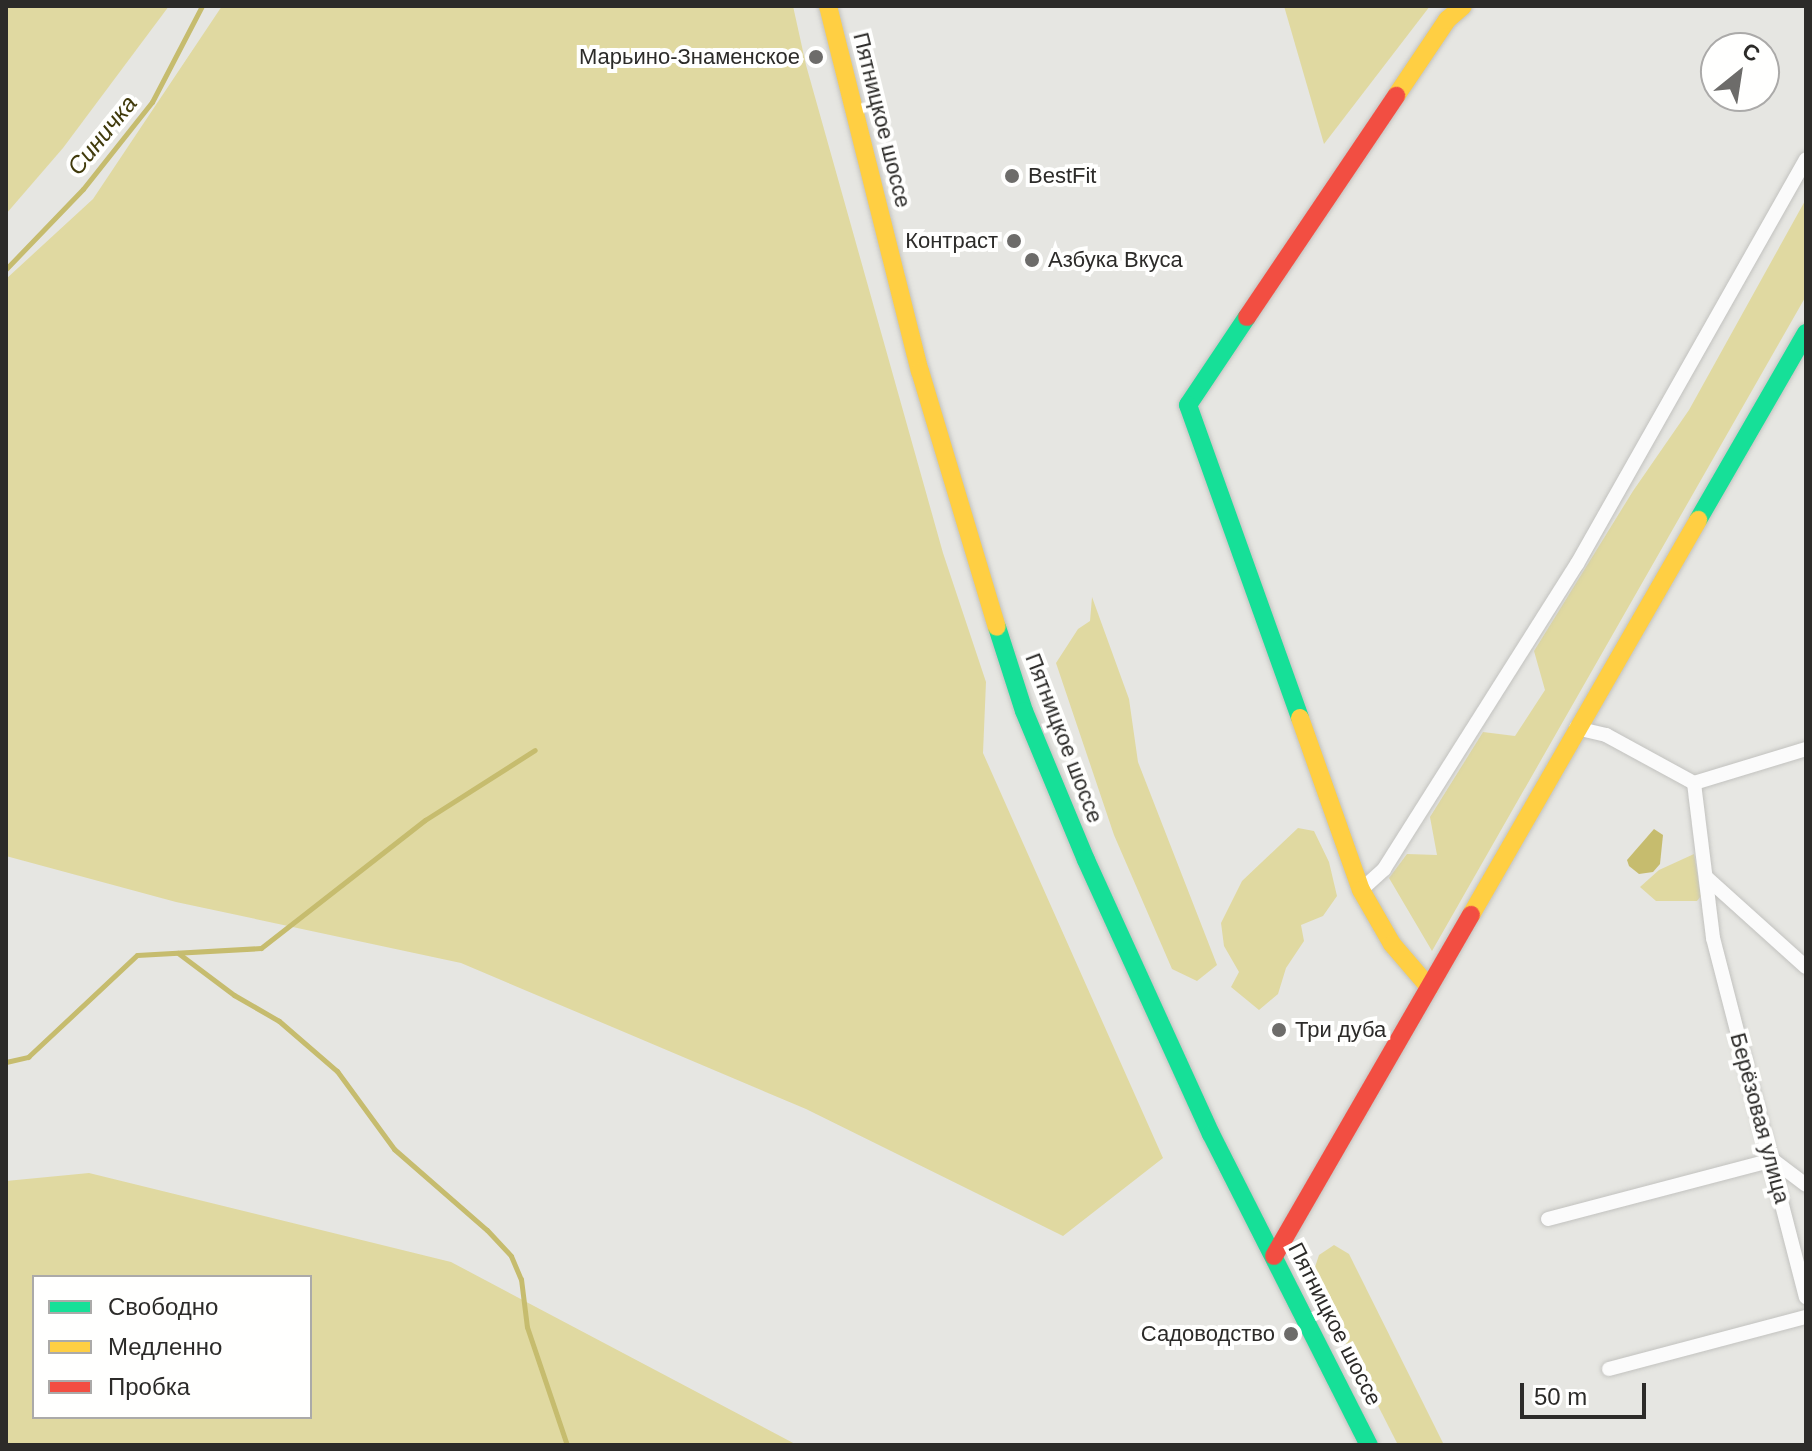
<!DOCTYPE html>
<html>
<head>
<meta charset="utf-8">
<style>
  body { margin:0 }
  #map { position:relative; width:1812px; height:1451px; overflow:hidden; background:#e6e6e2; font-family:Helvetica,sans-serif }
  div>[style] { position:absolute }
  .green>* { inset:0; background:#e0d9a1 }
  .water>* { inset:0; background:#c6bc6e }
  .stream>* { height:5px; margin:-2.5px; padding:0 2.5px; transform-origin:2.5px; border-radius:2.5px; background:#c6bc6e }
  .roads { filter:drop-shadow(0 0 2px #c2c2bf) drop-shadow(0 0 2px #c2c2bf) }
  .street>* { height:14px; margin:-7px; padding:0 7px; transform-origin:7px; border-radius:7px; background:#fbfbfb }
  .fast>* { height:18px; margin:-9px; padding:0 9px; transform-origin:9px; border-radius:9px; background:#16e098 }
  .slow>* { height:18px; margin:-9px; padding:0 9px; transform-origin:9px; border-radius:9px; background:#ffcf43 }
  .jam>* { height:18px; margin:-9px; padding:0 9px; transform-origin:9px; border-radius:9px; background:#f24e42 }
  .dots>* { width:22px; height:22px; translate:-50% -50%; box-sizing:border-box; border:4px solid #fffffe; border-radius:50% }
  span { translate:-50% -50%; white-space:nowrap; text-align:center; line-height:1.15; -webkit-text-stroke:8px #fffffe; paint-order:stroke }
  .poi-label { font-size:22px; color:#2c2b29 }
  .right { translate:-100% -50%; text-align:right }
  .left { translate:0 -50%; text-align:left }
  .street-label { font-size:22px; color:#2c2b29 }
  .water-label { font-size:24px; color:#403a0b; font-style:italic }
  .frame { position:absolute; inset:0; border:8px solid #2c2b29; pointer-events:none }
  .legend { position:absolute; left:32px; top:1275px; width:280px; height:144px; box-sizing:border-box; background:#fffffe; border:2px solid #abaaa9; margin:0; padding:10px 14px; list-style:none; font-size:24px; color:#2c2b29 }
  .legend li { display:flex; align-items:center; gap:16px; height:40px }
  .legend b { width:40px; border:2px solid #abaaa9 }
  .north { position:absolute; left:1700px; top:32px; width:80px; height:80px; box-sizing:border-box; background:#fffffe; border:2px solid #abaaa9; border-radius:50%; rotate:30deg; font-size:22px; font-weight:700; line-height:32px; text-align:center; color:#2c2b29 }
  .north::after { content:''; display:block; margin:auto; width:28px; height:36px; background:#6d6c6a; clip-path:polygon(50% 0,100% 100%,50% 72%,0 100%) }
  .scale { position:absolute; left:1520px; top:1383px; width:126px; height:36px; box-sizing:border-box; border:4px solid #2c2b29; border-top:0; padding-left:10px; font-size:24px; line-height:28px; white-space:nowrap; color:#2c2b29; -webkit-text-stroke:6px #fffffe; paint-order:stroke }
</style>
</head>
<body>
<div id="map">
  <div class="green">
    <div style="clip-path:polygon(6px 6px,169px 6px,63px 148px,6px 214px)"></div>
    <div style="clip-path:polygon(222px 6px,793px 6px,806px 65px,943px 553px,986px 682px,983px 753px,1163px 1158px,1063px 1236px,806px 1109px,461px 963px,176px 902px,6px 856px,6px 279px,93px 199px)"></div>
    <div style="clip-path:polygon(1284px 6px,1430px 6px,1324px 144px)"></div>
    <div style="clip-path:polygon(1806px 199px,1806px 296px,1432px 951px,1389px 878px,1407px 854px,1437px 855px,1430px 817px,1483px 732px,1515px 736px,1545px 690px,1534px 651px,1633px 491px,1689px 410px)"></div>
    <div style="clip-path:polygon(1092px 597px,1129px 699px,1138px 762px,1217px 965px,1197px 981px,1172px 969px,1114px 835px,1056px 663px,1078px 629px,1090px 621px)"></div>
    <div style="clip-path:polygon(1298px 828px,1314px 831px,1329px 862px,1337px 896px,1323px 916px,1301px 925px,1304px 941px,1286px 968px,1278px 994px,1259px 1010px,1231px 987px,1239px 972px,1224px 946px,1221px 923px,1242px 881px)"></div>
    <div style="clip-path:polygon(1694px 854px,1701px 896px,1697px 901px,1656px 901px,1640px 887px,1659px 870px)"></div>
    <div style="clip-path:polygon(evenodd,89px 1173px,451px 1262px,797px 1445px,6px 1445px,6px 1181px,89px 1173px,34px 1277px,310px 1277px,310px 1417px,34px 1417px,34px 1277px)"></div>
    <div style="clip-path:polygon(1334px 1245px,1349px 1254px,1444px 1445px,1398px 1445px,1312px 1276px,1319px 1255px)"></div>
  </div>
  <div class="water">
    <div style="clip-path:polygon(1654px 829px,1663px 835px,1660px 864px,1653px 872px,1639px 874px,1629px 866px,1627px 860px)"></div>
  </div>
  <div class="stream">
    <div style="left:6px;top:269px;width:111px;rotate:-46.1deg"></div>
    <div style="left:83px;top:189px;width:111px;rotate:-51.6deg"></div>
    <div style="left:152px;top:102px;width:108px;rotate:-62.5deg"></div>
    <div style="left:178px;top:953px;width:70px;rotate:36.9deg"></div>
    <div style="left:234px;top:995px;width:52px;rotate:30deg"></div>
    <div style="left:279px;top:1021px;width:77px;rotate:40.8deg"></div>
    <div style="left:337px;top:1071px;width:97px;rotate:53.8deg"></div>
    <div style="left:394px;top:1149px;width:123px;rotate:41.1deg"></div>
    <div style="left:487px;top:1230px;width:35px;rotate:47deg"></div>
    <div style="left:511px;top:1256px;width:25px;rotate:67deg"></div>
    <div style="left:521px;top:1279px;width:48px;rotate:82.9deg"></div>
    <div style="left:527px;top:1327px;width:125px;rotate:71.3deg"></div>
    <div style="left:6px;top:1062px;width:23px;rotate:-13deg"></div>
    <div style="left:28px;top:1057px;width:149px;rotate:-43.1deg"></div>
    <div style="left:137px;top:955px;width:124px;rotate:-3.2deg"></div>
    <div style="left:261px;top:948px;width:208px;rotate:-38deg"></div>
    <div style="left:425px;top:820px;width:130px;rotate:-32.5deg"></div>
  </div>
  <div class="roads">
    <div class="street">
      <div style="left:1576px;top:728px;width:31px;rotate:13deg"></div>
      <div style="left:1606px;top:735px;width:100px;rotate:28.6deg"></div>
      <div style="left:1806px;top:749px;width:117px;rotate:163.1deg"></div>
      <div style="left:1694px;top:783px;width:156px;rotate:83deg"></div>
      <div style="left:1713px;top:938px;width:371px;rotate:75.5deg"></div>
      <div style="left:1707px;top:878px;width:133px;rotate:42deg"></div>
      <div style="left:1361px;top:890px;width:31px;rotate:-42deg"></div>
      <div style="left:1384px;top:869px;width:361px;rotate:-57.7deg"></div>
      <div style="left:1577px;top:564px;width:465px;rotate:-60.5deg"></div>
      <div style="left:1548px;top:1219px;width:233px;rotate:-14.7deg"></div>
      <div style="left:1773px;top:1160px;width:41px;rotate:37.1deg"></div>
      <div style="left:1609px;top:1369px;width:204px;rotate:-14.8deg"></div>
    </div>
    <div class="fast">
      <div style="left:1247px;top:317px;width:106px;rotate:123.8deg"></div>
      <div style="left:1188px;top:405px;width:332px;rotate:70.3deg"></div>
      <div style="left:1698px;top:520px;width:216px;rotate:-60deg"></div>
      <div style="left:997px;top:627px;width:88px;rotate:72.2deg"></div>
      <div style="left:1024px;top:711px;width:161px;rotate:67.4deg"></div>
      <div style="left:1086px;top:860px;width:301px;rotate:65.5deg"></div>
      <div style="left:1211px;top:1134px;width:349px;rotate:63.1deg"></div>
    </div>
    <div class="slow">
      <div style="left:828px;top:6px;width:376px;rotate:75.9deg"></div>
      <div style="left:920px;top:371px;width:267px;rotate:73.3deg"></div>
      <div style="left:1396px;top:96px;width:92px;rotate:-56.1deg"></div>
      <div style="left:1447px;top:20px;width:21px;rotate:-41deg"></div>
      <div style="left:1300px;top:718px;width:182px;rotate:70.5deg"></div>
      <div style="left:1361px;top:890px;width:62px;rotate:60.1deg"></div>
      <div style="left:1392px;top:944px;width:57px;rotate:49.3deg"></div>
      <div style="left:1471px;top:915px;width:456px;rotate:-60.1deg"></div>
    </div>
    <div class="jam">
      <div style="left:1247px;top:317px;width:267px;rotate:-56deg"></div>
      <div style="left:1274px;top:1256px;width:394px;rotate:-60deg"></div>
    </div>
  </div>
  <div class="dots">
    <div style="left:816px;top:57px;background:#6d6c6a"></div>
    <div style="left:1012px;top:176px;background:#6d6c6a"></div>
    <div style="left:1014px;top:241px;background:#6d6c6a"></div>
    <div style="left:1032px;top:260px;background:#6d6c6a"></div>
    <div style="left:1279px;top:1030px;background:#6d6c6a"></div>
    <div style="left:1291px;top:1334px;background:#6d6c6a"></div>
  </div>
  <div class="poi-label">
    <span class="right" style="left:800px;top:57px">Марьино-Знаменское</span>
    <span class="left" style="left:1028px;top:176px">BestFit</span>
    <span class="right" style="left:998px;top:241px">Контраст</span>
    <span class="left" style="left:1048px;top:260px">Азбука Вкуса</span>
    <span class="left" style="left:1295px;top:1030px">Три дуба</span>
    <span class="right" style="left:1275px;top:1334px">Садоводство</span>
  </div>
  <div class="street-label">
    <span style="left:882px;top:120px;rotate:76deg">Пятницкое шоссе</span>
    <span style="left:1064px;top:738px;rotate:69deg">Пятницкое шоссе</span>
    <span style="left:1760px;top:1118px;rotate:75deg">Берёзовая улица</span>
    <span style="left:1335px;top:1324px;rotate:63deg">Пятницкое шоссе</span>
  </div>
  <div class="water-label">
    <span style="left:102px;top:135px;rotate:-51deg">Синичка</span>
  </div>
  <div class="frame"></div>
  <ul class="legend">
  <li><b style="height:10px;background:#16e098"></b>Свободно</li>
  <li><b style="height:10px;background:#ffcf43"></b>Медленно</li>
  <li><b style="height:10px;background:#f24e42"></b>Пробка</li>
  </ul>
  <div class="north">С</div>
  <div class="scale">50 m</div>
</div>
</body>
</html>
